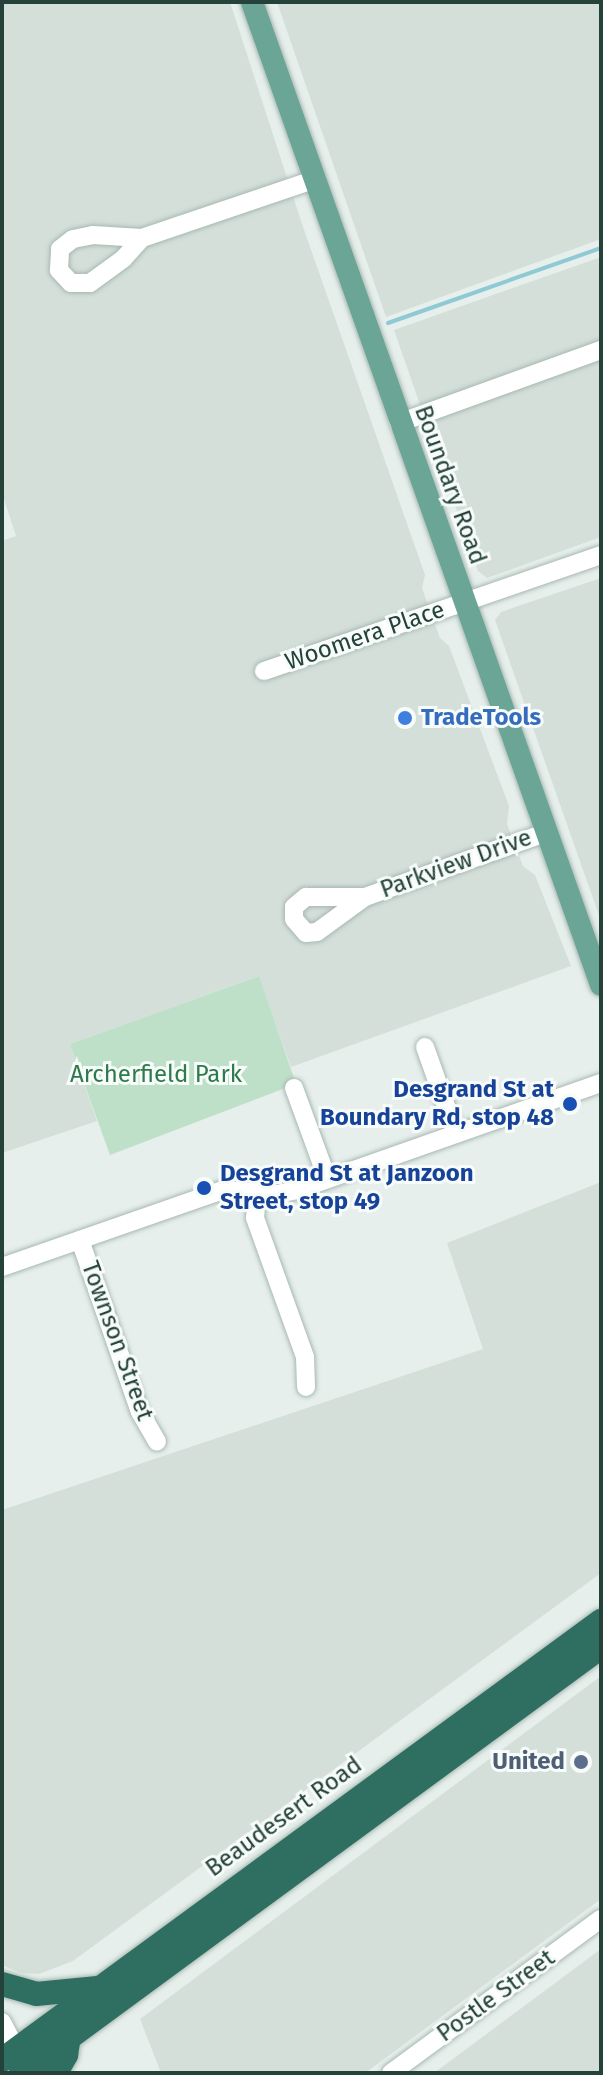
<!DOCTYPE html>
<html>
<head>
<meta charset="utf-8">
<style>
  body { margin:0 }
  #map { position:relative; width:603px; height:2075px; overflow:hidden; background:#e6efeb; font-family:"Fira Sans",sans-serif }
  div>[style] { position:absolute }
  .built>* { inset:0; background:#d4dfda }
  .green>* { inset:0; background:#bfe0c8 }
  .stream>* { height:4px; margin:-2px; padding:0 2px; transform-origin:2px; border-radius:2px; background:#8ec9d4 }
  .roads { filter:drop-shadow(0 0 2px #a8b8b2) drop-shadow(0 0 2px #a8b8b2) }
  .minor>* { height:18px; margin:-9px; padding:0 9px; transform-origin:9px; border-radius:9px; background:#fff }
  .major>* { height:22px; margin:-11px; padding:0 11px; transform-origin:11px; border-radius:11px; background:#6aa596 }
  .highway>* { height:24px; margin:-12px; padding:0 12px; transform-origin:12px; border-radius:12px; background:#2f6f62 }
  .dots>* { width:22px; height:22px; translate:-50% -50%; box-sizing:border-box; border:4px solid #f7fbf9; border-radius:50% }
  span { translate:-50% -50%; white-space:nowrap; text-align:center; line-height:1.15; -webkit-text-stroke:6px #f7fbf9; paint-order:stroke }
  .street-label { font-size:24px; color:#24423a }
  .shop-label { font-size:24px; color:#366cbe; font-weight:700 }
  .left { translate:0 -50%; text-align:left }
  .park-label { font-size:24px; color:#2d7a4b }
  .transit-label { font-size:24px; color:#164399; font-weight:700 }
  .right { translate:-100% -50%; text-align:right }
  .service-label { font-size:24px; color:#4e5e75; font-weight:700 }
  .frame { position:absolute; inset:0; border:4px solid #24423a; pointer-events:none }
</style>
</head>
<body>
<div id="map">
  <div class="built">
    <div style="clip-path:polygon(2px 2px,230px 2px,302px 224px,425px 575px,422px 588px,440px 638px,449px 646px,509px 806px,507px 824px,523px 866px,535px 875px,571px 966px,291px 1067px,258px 976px,70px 1044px,97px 1121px,2px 1153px,2px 541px,16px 536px,2px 493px)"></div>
    <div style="clip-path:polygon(277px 2px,601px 2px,601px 239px,386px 317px)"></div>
    <div style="clip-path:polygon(601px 257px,601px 537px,487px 578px,478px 571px,394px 330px)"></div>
    <div style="clip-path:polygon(601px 578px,601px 921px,495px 620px,501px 612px)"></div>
    <div style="clip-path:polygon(601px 1182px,601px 1573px,73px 1961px,39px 1974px,21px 1973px,2px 1965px,2px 1510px,483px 1349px,447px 1243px)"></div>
    <div style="clip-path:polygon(601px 1676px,601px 1899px,365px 2073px,161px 2073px,140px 2019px)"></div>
    <div style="clip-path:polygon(601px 1949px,601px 2073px,434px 2073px)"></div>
  </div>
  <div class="green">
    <div style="clip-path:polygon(259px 976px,296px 1084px,110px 1155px,70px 1044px)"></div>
  </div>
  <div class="stream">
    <div style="left:388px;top:323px;width:226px;rotate:-19.4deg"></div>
  </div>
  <div class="roads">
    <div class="minor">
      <div style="left:142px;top:238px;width:28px;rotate:132deg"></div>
      <div style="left:123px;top:259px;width:41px;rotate:144deg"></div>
      <div style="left:90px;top:283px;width:19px;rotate:180deg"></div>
      <div style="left:71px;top:283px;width:18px;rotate:-133deg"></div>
      <div style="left:59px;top:270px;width:21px;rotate:-87deg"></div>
      <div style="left:60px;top:249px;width:16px;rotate:-38deg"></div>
      <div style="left:73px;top:239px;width:20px;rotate:-11deg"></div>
      <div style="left:93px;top:235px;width:49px;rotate:3.5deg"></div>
      <div style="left:142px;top:238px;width:181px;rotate:-18.7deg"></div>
      <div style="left:399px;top:423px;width:215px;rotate:-19.9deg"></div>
      <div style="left:264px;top:671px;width:356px;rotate:-19deg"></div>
      <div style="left:365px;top:897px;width:59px;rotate:143.9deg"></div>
      <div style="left:317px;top:932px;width:11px;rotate:175deg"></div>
      <div style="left:306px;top:933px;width:18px;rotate:-131deg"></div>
      <div style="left:294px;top:919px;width:12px;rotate:-90deg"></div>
      <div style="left:294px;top:907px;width:16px;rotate:-40deg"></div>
      <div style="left:306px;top:897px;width:59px"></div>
      <div style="left:365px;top:897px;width:194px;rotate:-19.6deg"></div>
      <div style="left:425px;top:1047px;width:92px;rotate:70.4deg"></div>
      <div style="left:294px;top:1088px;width:96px;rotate:69.9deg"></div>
      <div style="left:257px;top:1191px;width:27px;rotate:94deg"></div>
      <div style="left:255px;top:1218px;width:148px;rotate:70.2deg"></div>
      <div style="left:305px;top:1357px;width:30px;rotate:88deg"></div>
      <div style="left:80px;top:1240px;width:182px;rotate:70.8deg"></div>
      <div style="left:140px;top:1412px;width:34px;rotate:60deg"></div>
      <div style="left:2px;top:1267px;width:234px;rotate:-19.2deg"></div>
      <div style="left:223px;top:1190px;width:54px;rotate:4.2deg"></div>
      <div style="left:277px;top:1194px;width:20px;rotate:-11deg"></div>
      <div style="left:297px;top:1190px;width:322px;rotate:-19.4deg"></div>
      <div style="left:2px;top:2022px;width:42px;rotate:62.8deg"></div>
      <div style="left:391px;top:2073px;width:260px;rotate:-36.3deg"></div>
    </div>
    <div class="major">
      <div style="left:252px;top:2px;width:1043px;rotate:70.45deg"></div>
    </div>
    <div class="highway">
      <div style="left:2px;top:1984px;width:35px;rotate:16deg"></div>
      <div style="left:36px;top:1994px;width:62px;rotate:-5.5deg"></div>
      <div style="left:2px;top:2060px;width:743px;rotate:-36.24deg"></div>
      <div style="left:21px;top:2073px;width:720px;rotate:-36.3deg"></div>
      <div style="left:56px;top:2073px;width:21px;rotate:-61deg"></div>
      <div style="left:66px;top:2055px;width:18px;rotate:-81deg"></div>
    </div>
  </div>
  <div class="dots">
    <div style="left:405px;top:718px;background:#3f7fe0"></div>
    <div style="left:570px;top:1104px;background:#1a4fb4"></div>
    <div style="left:204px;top:1188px;background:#1a4fb4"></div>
    <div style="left:581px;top:1762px;background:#5c6f8a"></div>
  </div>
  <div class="street-label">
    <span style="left:450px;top:485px;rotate:70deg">Boundary Road</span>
    <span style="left:365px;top:636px;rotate:-19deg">Woomera Place</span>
    <span style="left:456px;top:864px;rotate:-20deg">Parkview Drive</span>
    <span style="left:117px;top:1341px;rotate:70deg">Townson Street</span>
    <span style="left:284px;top:1817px;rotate:-36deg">Beaudesert Road</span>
    <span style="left:496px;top:1996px;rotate:-36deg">Postle Street</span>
  </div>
  <div class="shop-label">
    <span class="left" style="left:421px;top:718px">TradeTools</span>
  </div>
  <div class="park-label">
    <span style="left:156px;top:1075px">Archerfield Park</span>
  </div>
  <div class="transit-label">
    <span class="right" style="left:554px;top:1104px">Desgrand St at<br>Boundary Rd, stop 48</span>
    <span class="left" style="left:220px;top:1188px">Desgrand St at Janzoon<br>Street, stop 49</span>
  </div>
  <div class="service-label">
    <span class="right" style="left:565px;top:1762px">United</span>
  </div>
  <div class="frame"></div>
</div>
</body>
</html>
